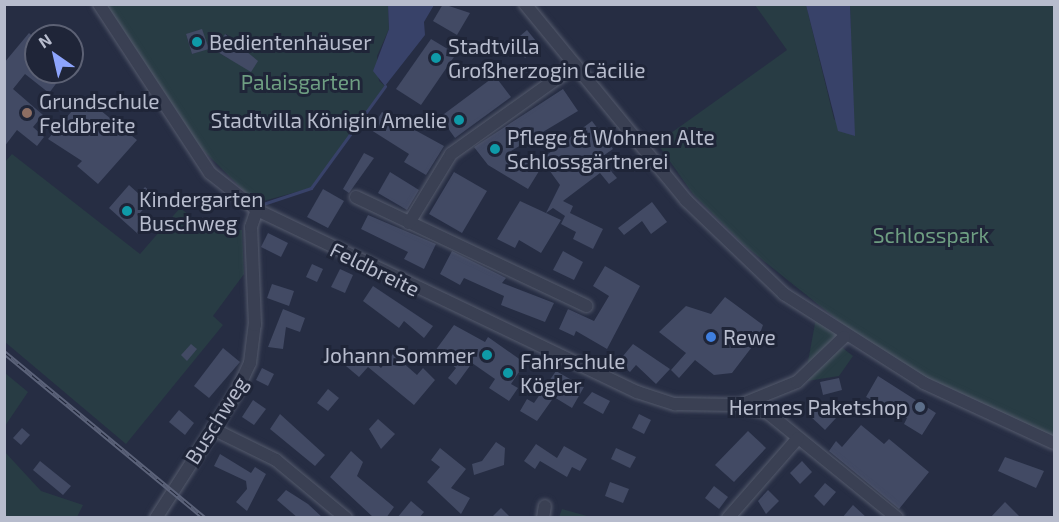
<!DOCTYPE html>
<html>
<head>
<meta charset="utf-8">
<style>
  body { margin:0 }
  #map { position:relative; width:1059px; height:522px; overflow:hidden; background:#262d43; font-family:"Exo 2",sans-serif }
  div>[style] { position:absolute }
  .green>* { inset:0; background:#283c44 }
  .water>* { inset:0; background:#384269 }
  .stream>* { height:3px; margin:-1.5px; padding:0 1.5px; transform-origin:1.5px; border-radius:1.5px; background:#384269 }
  .building>* { inset:0; background:#424a64 }
  .roads { filter:drop-shadow(0 0 2px #555b6d) drop-shadow(0 0 2px #555b6d) }
  .minor>* { height:12px; margin:-6px; padding:0 6px; transform-origin:6px; border-radius:6px; background:#3a4053 }
  .rail>* { height:5px; margin-top:-2.5px; transform-origin:0; background:repeating-linear-gradient(90deg,#1f2538 0 9px,#5c637a 0 18px); box-sizing:border-box; border-block:2px solid #5c637a }
  .dots>* { width:16px; height:16px; translate:-50% -50%; box-sizing:border-box; border:3px solid #1f2538; border-radius:50% }
  span { translate:-50% -50%; white-space:nowrap; text-align:center; line-height:1.15; -webkit-text-stroke:6px #1f2538; paint-order:stroke }
  .poi-label { font-size:21px; color:#b7bccd }
  .left { translate:0 -50%; text-align:left }
  .right { translate:-100% -50%; text-align:right }
  .park-label { font-size:21px; color:#6e9e82 }
  .street-label { font-size:21px; color:#b7bccd }
  .frame { position:absolute; inset:0; border:6px solid #b7bccd; pointer-events:none }
  .north { position:absolute; left:24px; top:24px; width:60px; height:60px; box-sizing:border-box; background:#1f2538; border:2px solid #5c6174; border-radius:50%; rotate:326deg; font-size:16px; font-weight:700; line-height:24px; text-align:center; color:#b7bccd }
  .north::after { content:''; display:block; margin:auto; width:21px; height:27px; background:#8da4fc; clip-path:polygon(50% 0,100% 100%,50% 72%,0 100%) }
</style>
</head>
<body>
<div id="map">
  <div class="green">
    <div style="clip-path:polygon(evenodd,106px 5px,388px 5px,389px 29px,377px 56px,379px 81px,385px 86px,311px 188px,256px 203px,192px 139px,106px 5px,186px 34px,208px 49px,192px 54px,186px 34px,106px 5px,226px 34px,240px 43px,229px 59px,216px 51px,226px 34px)"></div>
    <div style="clip-path:polygon(755px 5px,806px 5px,834px 119px,854px 136px,850px 5px,1054px 5px,1054px 437px,926px 379px,870px 346px,744px 245px,693px 194px,657px 143px,787px 50px)"></div>
    <div style="clip-path:polygon(12px 154px,140px 254px,180px 208px,207px 229px,242px 230px,244px 274px,213px 316px,223px 325px,126px 444px,5px 342px,4px 163px)"></div>
    <div style="clip-path:polygon(816px 318px,844px 337px,807px 367px)"></div>
    <div style="clip-path:polygon(840px 346px,853px 356px,839px 376px,801px 382px)"></div>
    <div style="clip-path:polygon(5px 373px,28px 392px,5px 426px)"></div>
    <div style="clip-path:polygon(4px 451px,41px 491px,83px 505px,77px 517px,5px 517px)"></div>
    <div style="clip-path:polygon(562px 509px,587px 516px,589px 517px,559px 517px)"></div>
  </div>
  <div class="water">
    <div style="clip-path:polygon(388px 5px,434px 5px,424px 22px,425px 35px,385px 86px,373px 71px,389px 29px)"></div>
    <div style="clip-path:polygon(806px 5px,850px 5px,855px 136px,838px 131px)"></div>
  </div>
  <div class="stream">
    <div style="left:257px;top:206px;width:57px;rotate:-18.4deg"></div>
    <div style="left:311px;top:188px;width:126px;rotate:-54deg"></div>
  </div>
  <div class="building">
    <div style="clip-path:polygon(443px 4px,470px 13px,457px 35px,433px 21px)"></div>
    <div style="clip-path:polygon(202px 29px,209px 49px,192px 54px,186px 34px)"></div>
    <div style="clip-path:polygon(527px 30px,540px 46px,525px 58px,513px 42px)"></div>
    <div style="clip-path:polygon(29px 33px,36px 39px,36px 72px,65px 72px,49px 93px,25px 74px,13px 89px,43px 115px,33px 127px,44px 137px,37px 146px,17px 130px,4px 147px,4px 63px)"></div>
    <div style="clip-path:polygon(225px 34px,258px 61px,251px 72px,216px 51px)"></div>
    <div style="clip-path:polygon(431px 39px,456px 54px,421px 105px,396px 89px)"></div>
    <div style="clip-path:polygon(495px 76px,511px 97px,455px 138px,440px 117px)"></div>
    <div style="clip-path:polygon(563px 89px,578px 111px,511px 151px,532px 166px,592px 121px,613px 149px,600px 158px,617px 178px,609px 184px,600px 173px,563px 201px,573px 206px,570px 213px,603px 229px,593px 249px,573px 239px,576px 232px,561px 224px,565px 216px,553px 208px,546px 213px,561px 220px,541px 253px,519px 240px,515px 248px,497px 239px,520px 201px,546px 213px,560px 185px,544px 163px,528px 189px,488px 165px,474px 147px)"></div>
    <div style="clip-path:polygon(84px 97px,137px 140px,98px 184px,77px 166px,82px 161px,48px 139px)"></div>
    <div style="clip-path:polygon(382px 112px,444px 146px,426px 175px,404px 162px,409px 154px,371px 130px)"></div>
    <div style="clip-path:polygon(364px 153px,374px 158px,349px 193px,343px 189px)"></div>
    <div style="clip-path:polygon(390px 172px,419px 190px,407px 210px,378px 193px)"></div>
    <div style="clip-path:polygon(454px 172px,487px 191px,462px 233px,429px 214px)"></div>
    <div style="clip-path:polygon(129px 185px,139px 194px,145px 187px,156px 196px,139px 214px,149px 222px,138px 234px,109px 208px)"></div>
    <div style="clip-path:polygon(323px 189px,344px 201px,328px 228px,307px 217px)"></div>
    <div style="clip-path:polygon(652px 202px,667px 222px,651px 234px,642px 221px,624px 235px,618px 228px)"></div>
    <div style="clip-path:polygon(368px 215px,436px 244px,424px 269px,404px 259px,408px 252px,361px 229px)"></div>
    <div style="clip-path:polygon(268px 233px,288px 243px,281px 257px,261px 247px)"></div>
    <div style="clip-path:polygon(452px 251px,506px 278px,502px 283px,554px 303px,545px 322px,501px 305px,504px 296px,464px 278px,460px 285px,440px 274px)"></div>
    <div style="clip-path:polygon(563px 251px,583px 262px,574px 280px,553px 270px)"></div>
    <div style="clip-path:polygon(312px 264px,323px 269px,317px 282px,306px 277px)"></div>
    <div style="clip-path:polygon(605px 266px,640px 286px,607px 349px,576px 331px,574px 336px,559px 329px,568px 309px,594px 321px,609px 296px,593px 286px)"></div>
    <div style="clip-path:polygon(340px 269px,353px 275px,345px 293px,331px 287px)"></div>
    <div style="clip-path:polygon(272px 284px,294px 291px,289px 306px,267px 298px)"></div>
    <div style="clip-path:polygon(373px 286px,433px 326px,424px 338px,404px 321px,399px 328px,363px 301px)"></div>
    <div style="clip-path:polygon(725px 297px,763px 325px,758px 339px,732px 373px,714px 375px,695px 360px,679px 378px,671px 370px,686px 353px,659px 332px,686px 306px,711px 314px)"></div>
    <div style="clip-path:polygon(283px 309px,305px 318px,300px 332px,286px 327px,283px 349px,268px 347px)"></div>
    <div style="clip-path:polygon(454px 325px,485px 342px,488px 337px,525px 363px,511px 384px,518px 388px,509px 401px,489px 388px,495px 379px,472px 363px,456px 385px,448px 378px,456px 368px,435px 351px)"></div>
    <div style="clip-path:polygon(191px 344px,197px 349px,187px 361px,181px 355px)"></div>
    <div style="clip-path:polygon(633px 344px,670px 369px,656px 384px,636px 365px,630px 372px,618px 362px)"></div>
    <div style="clip-path:polygon(223px 348px,240px 362px,209px 398px,194px 386px)"></div>
    <div style="clip-path:polygon(359px 350px,381px 368px,393px 354px,417px 375px,423px 368px,435px 380px,414px 405px,368px 367px,359px 377px,346px 366px)"></div>
    <div style="clip-path:polygon(262px 368px,274px 374px,268px 386px,256px 380px)"></div>
    <div style="clip-path:polygon(556px 371px,584px 387px,572px 408px,554px 397px,537px 421px,520px 411px,527px 399px,534px 403px)"></div>
    <div style="clip-path:polygon(878px 376px,936px 413px,922px 435px,904px 424px,907px 418px,866px 397px)"></div>
    <div style="clip-path:polygon(839px 378px,842px 390px,823px 395px,820px 382px)"></div>
    <div style="clip-path:polygon(328px 389px,339px 398px,328px 411px,317px 403px)"></div>
    <div style="clip-path:polygon(592px 392px,610px 401px,603px 414px,583px 403px)"></div>
    <div style="clip-path:polygon(253px 400px,266px 409px,254px 425px,242px 417px)"></div>
    <div style="clip-path:polygon(820px 404px,836px 418px,825px 430px,809px 415px)"></div>
    <div style="clip-path:polygon(179px 410px,194px 423px,185px 435px,169px 422px)"></div>
    <div style="clip-path:polygon(280px 414px,325px 455px,315px 466px,270px 429px)"></div>
    <div style="clip-path:polygon(639px 414px,651px 420px,644px 434px,632px 428px)"></div>
    <div style="clip-path:polygon(378px 419px,395px 434px,381px 449px,369px 429px)"></div>
    <div style="clip-path:polygon(861px 425px,884px 444px,889px 439px,929px 472px,899px 509px,829px 451px,836px 441px,842px 447px)"></div>
    <div style="clip-path:polygon(22px 428px,30px 435px,21px 445px,13px 438px)"></div>
    <div style="clip-path:polygon(748px 431px,766px 448px,734px 482px,715px 465px)"></div>
    <div style="clip-path:polygon(496px 442px,505px 448px,504px 465px,474px 475px,472px 464px,482px 461px)"></div>
    <div style="clip-path:polygon(536px 444px,557px 458px,564px 446px,587px 459px,580px 471px,572px 467px,567px 477px,540px 461px,535px 469px,524px 461px)"></div>
    <div style="clip-path:polygon(440px 448px,466px 469px,451px 488px,470px 498px,461px 514px,427px 482px,440px 467px,431px 460px)"></div>
    <div style="clip-path:polygon(616px 448px,636px 457px,630px 468px,611px 459px)"></div>
    <div style="clip-path:polygon(351px 451px,363px 462px,357px 476px,394px 507px,386px 518px,374px 518px,330px 477px)"></div>
    <div style="clip-path:polygon(220px 454px,251px 473px,255px 467px,266px 474px,247px 511px,236px 502px,247px 489px,246px 481px,214px 466px)"></div>
    <div style="clip-path:polygon(1005px 457px,1044px 471px,1036px 488px,998px 471px)"></div>
    <div style="clip-path:polygon(40px 461px,71px 486px,63px 495px,33px 470px)"></div>
    <div style="clip-path:polygon(802px 461px,812px 472px,800px 484px,790px 473px)"></div>
    <div style="clip-path:polygon(610px 482px,629px 489px,623px 503px,605px 496px)"></div>
    <div style="clip-path:polygon(825px 483px,836px 492px,824px 506px,814px 496px)"></div>
    <div style="clip-path:polygon(714px 486px,728px 497px,719px 509px,705px 498px)"></div>
    <div style="clip-path:polygon(286px 490px,308px 504px,323px 518px,298px 518px,277px 500px)"></div>
    <div style="clip-path:polygon(768px 490px,779px 501px,766px 514px,758px 501px)"></div>
    <div style="clip-path:polygon(411px 501px,424px 512px,419px 518px,397px 518px)"></div>
    <div style="clip-path:polygon(1005px 502px,1021px 518px,990px 518px)"></div>
    <div style="clip-path:polygon(853px 505px,867px 518px,842px 518px)"></div>
    <div style="clip-path:polygon(501px 508px,511px 518px,491px 518px)"></div>
  </div>
  <div class="roads">
    <div class="minor">
      <div style="left:99px;top:4px;width:202px;rotate:56.7deg"></div>
      <div style="left:210px;top:173px;width:60px;rotate:38.2deg"></div>
      <div style="left:257px;top:210px;width:421px;rotate:25.6deg"></div>
      <div style="left:637px;top:392px;width:40px;rotate:18deg"></div>
      <div style="left:675px;top:404px;width:64px;rotate:0.9deg"></div>
      <div style="left:739px;top:405px;width:30px;rotate:15deg"></div>
      <div style="left:768px;top:413px;width:166px;rotate:39.1deg"></div>
      <div style="left:525px;top:4px;width:254px;rotate:50.6deg"></div>
      <div style="left:686px;top:200px;width:136px;rotate:43.8deg"></div>
      <div style="left:784px;top:294px;width:166px;rotate:32.4deg"></div>
      <div style="left:924px;top:383px;width:143px;rotate:24.8deg"></div>
      <div style="left:356px;top:197px;width:255px;rotate:25.3deg"></div>
      <div style="left:409px;top:223px;width:81px;rotate:-58.7deg"></div>
      <div style="left:451px;top:154px;width:153px;rotate:-35.5deg"></div>
      <div style="left:740px;top:405px;width:61px;rotate:-22deg"></div>
      <div style="left:797px;top:382px;width:65px;rotate:-43.8deg"></div>
      <div style="left:213px;top:429px;width:70px;rotate:26.2deg"></div>
      <div style="left:276px;top:460px;width:91px;rotate:39.6deg"></div>
      <div style="left:156px;top:518px;width:146px;rotate:-57.3deg"></div>
      <div style="left:235px;top:395px;width:35px;rotate:-65deg"></div>
      <div style="left:250px;top:363px;width:38px;rotate:-83deg"></div>
      <div style="left:255px;top:325px;width:98px;rotate:-92.3deg"></div>
      <div style="left:251px;top:227px;width:18px;rotate:-71deg"></div>
      <div style="left:543px;top:518px;width:12px;rotate:-81deg"></div>
      <div style="left:728px;top:518px;width:106px;rotate:-48.8deg"></div>
    </div>
  </div>
  <div class="rail">
    <div style="left:4px;top:352px;width:261px;rotate:39.6deg"></div>
  </div>
  <div class="dots">
    <div style="left:197px;top:42px;background:#0f9aa8"></div>
    <div style="left:436px;top:58px;background:#0f9aa8"></div>
    <div style="left:27px;top:113px;background:#8d6e63"></div>
    <div style="left:459px;top:120px;background:#0f9aa8"></div>
    <div style="left:495px;top:149px;background:#0f9aa8"></div>
    <div style="left:127px;top:211px;background:#0f9aa8"></div>
    <div style="left:711px;top:337px;background:#3f7fe0"></div>
    <div style="left:487px;top:355px;background:#0f9aa8"></div>
    <div style="left:508px;top:373px;background:#0f9aa8"></div>
    <div style="left:920px;top:407px;background:#5c6f8a"></div>
  </div>
  <div class="poi-label">
    <span class="left" style="left:209px;top:42px">Bedientenhäuser</span>
    <span class="left" style="left:448px;top:58px">Stadtvilla<br>Großherzogin Cäcilie</span>
    <span class="left" style="left:39px;top:113px">Grundschule<br>Feldbreite</span>
    <span class="right" style="left:447px;top:120px">Stadtvilla Königin Amelie</span>
    <span class="left" style="left:507px;top:149px">Pflege &amp; Wohnen Alte<br>Schlossgärtnerei</span>
    <span class="left" style="left:139px;top:211px">Kindergarten<br>Buschweg</span>
    <span class="left" style="left:723px;top:337px">Rewe</span>
    <span class="right" style="left:475px;top:355px">Johann Sommer</span>
    <span class="left" style="left:520px;top:373px">Fahrschule<br>Kögler</span>
    <span class="right" style="left:908px;top:407px">Hermes Paketshop</span>
  </div>
  <div class="park-label">
    <span style="left:301px;top:82px">Palaisgarten</span>
    <span style="left:931px;top:235px">Schlosspark</span>
  </div>
  <div class="street-label">
    <span style="left:375px;top:269px;rotate:26deg">Feldbreite</span>
    <span style="left:216px;top:420px;rotate:-58deg">Buschweg</span>
  </div>
  <div class="frame"></div>
  <div class="north">N</div>
</div>
</body>
</html>
